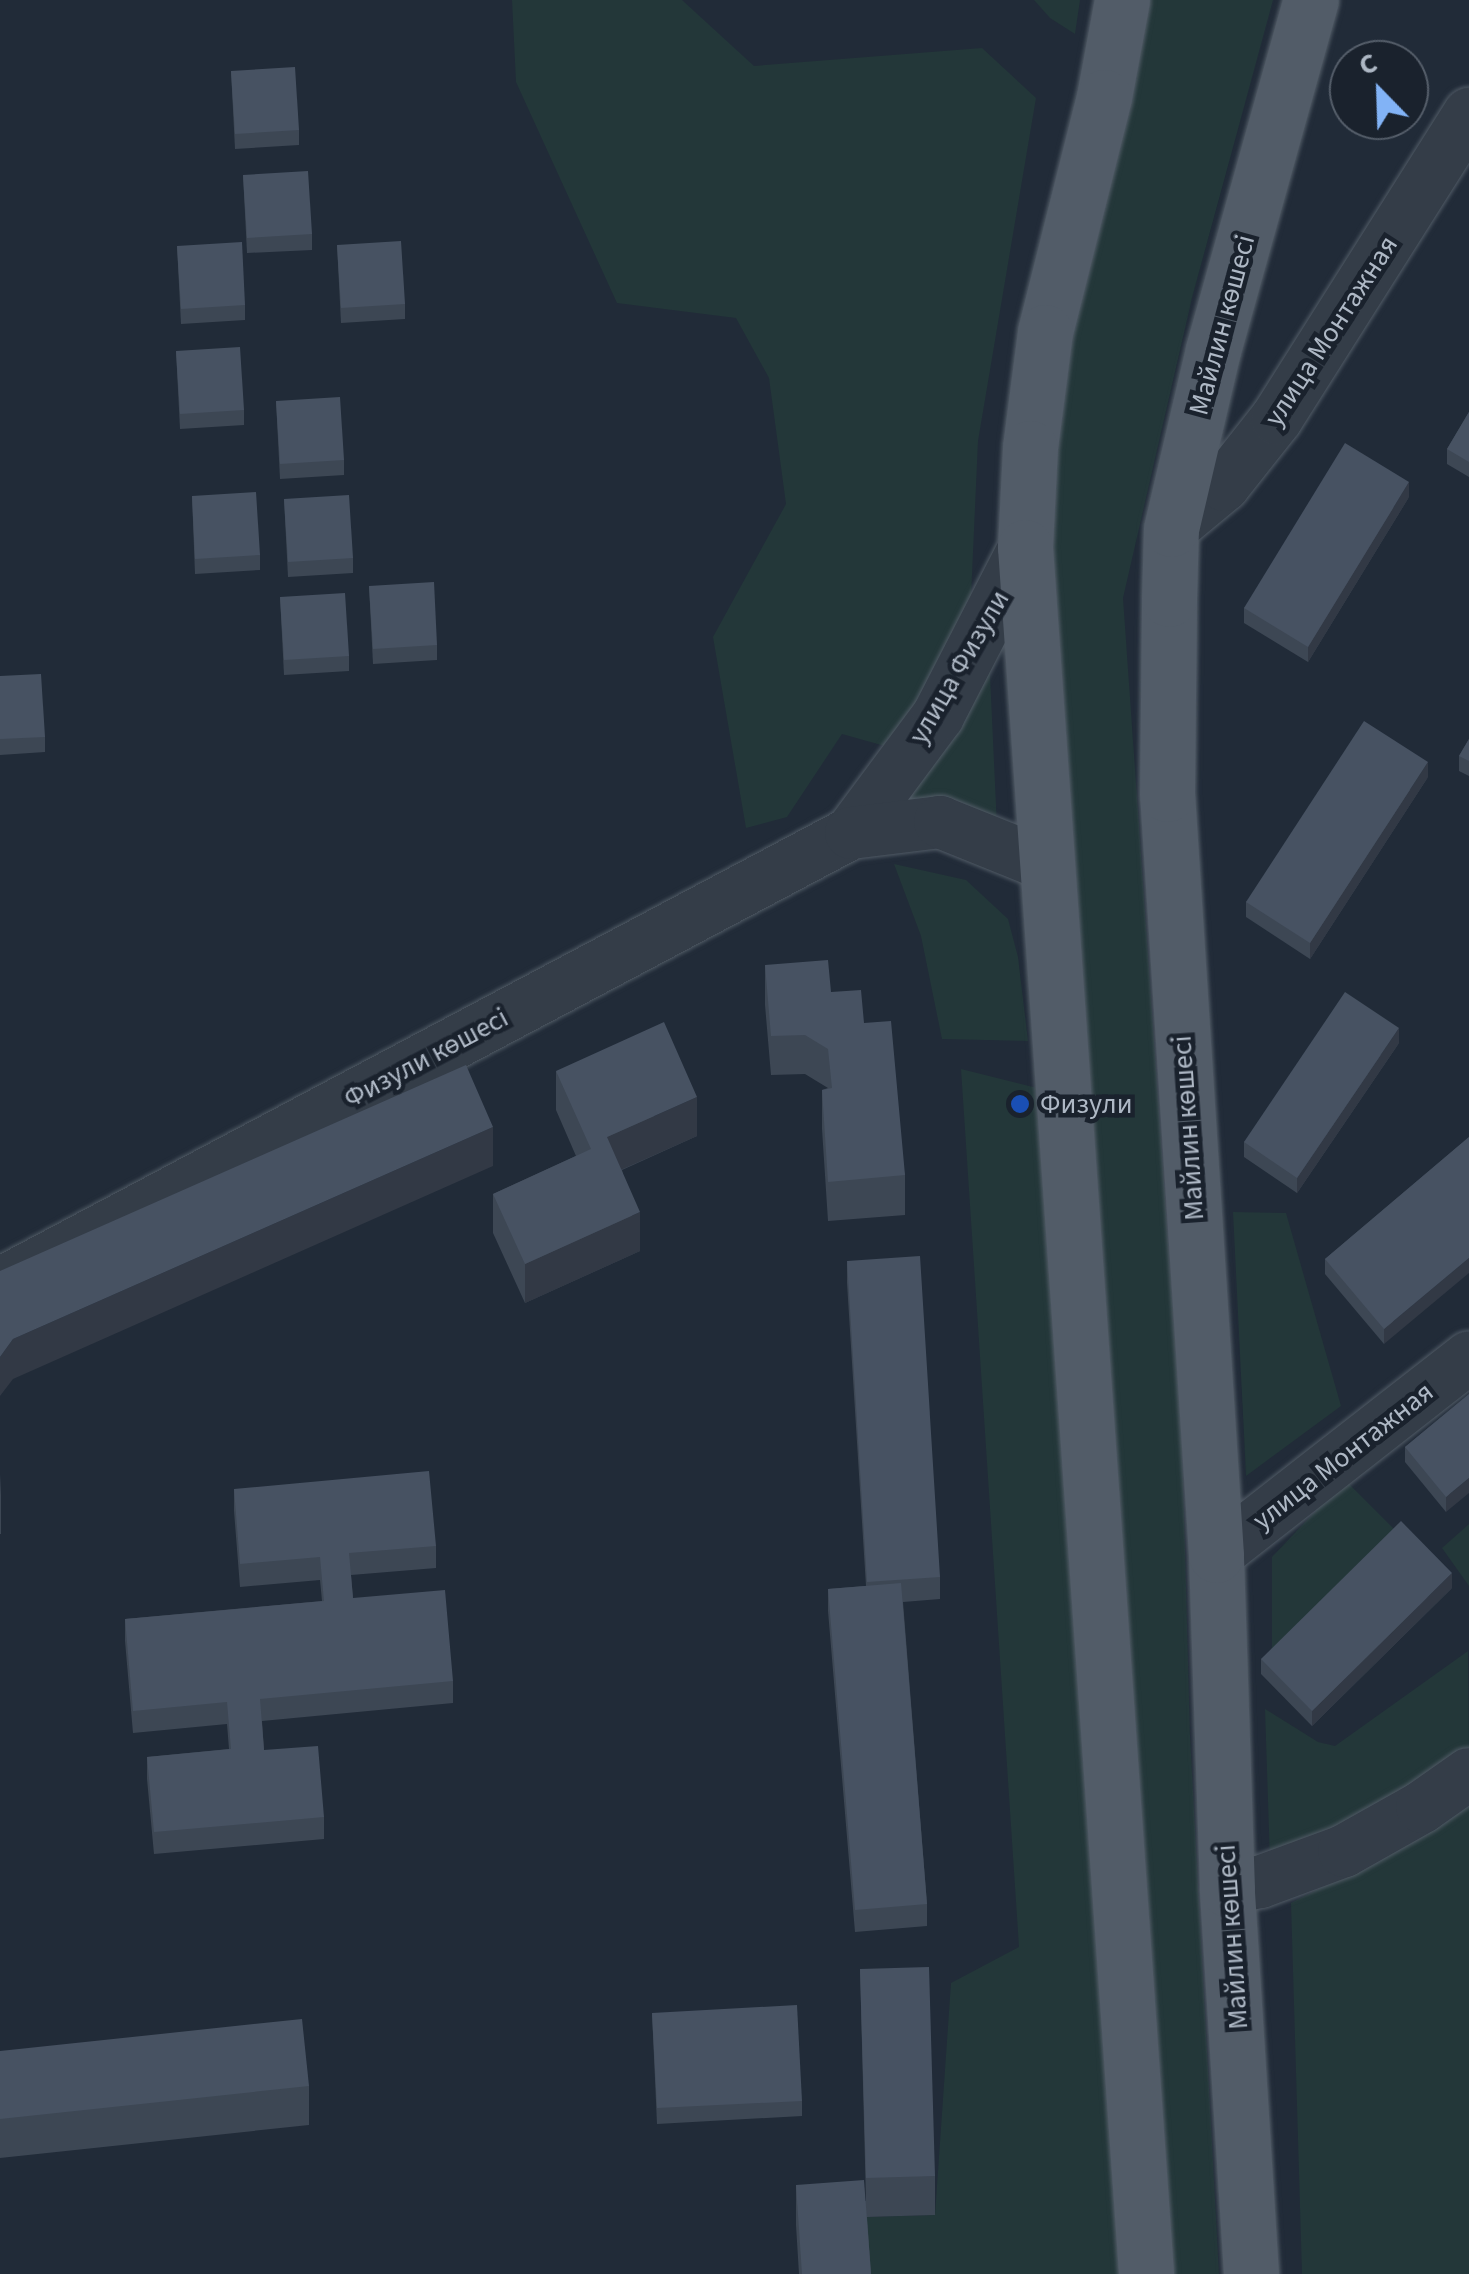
<!DOCTYPE html>
<html>
<head>
<meta charset="utf-8">
<style>
  body { margin:0 }
  #map { position:relative; width:1469px; height:2274px; overflow:hidden; background:#212b38; font-family:"Source Sans 3",sans-serif }
  div>[style] { position:absolute }
  .green>* { inset:0; background:#233739 }
  .roads { filter:drop-shadow(0 0 2px #515b66) drop-shadow(0 0 2px #515b66) }
  .minor>* { height:52px; margin:-26px; padding:0 26px; transform-origin:26px; border-radius:26px; background:#343d48 }
  .major>* { height:55px; margin:-27.5px; padding:0 27.5px; transform-origin:27.5px; border-radius:27.5px; background:#525c68 }
  .wall>* { inset:0; background:#3d4754 }
  .shaded-wall>* { inset:0; background:#323945 }
  .building>* { inset:0; background:#475262 }
  .dots>* { width:28px; height:28px; translate:-50% -50%; box-sizing:border-box; border:5px solid #1a222d; border-radius:50% }
  span { translate:-50% -50%; white-space:nowrap; text-align:center; line-height:1.15; -webkit-text-stroke:9px #1a222d; paint-order:stroke }
  .street-label { font-size:28px; color:#aeb8c5 }
  .poi-label { font-size:28px; color:#aeb8c5 }
  .left { translate:0 -50%; text-align:left }
  .north { position:absolute; left:1329px; top:40px; width:100px; height:100px; box-sizing:border-box; background:#1a222d; border:2px solid #555e6a; border-radius:50%; rotate:337deg; font-size:28px; font-weight:700; line-height:40px; text-align:center; color:#aeb8c5 }
  .north::after { content:''; display:block; margin:auto; width:35px; height:45px; background:#82b3f6; clip-path:polygon(50% 0,100% 100%,50% 72%,0 100%) }
</style>
</head>
<body>
<div id="map">
  <div class="green">
    <div style="clip-path:polygon(512px 0,682px 0,754px 66px,982px 48px,1036px 98px,978px 441px,971px 597px,892px 748px,842px 734px,787px 817px,746px 828px,713px 637px,786px 504px,769px 378px,736px 318px,617px 303px,516px 82px)"></div>
    <div style="clip-path:polygon(1034px 0,1080px 0,1075px 34px,1050px 18px)"></div>
    <div style="clip-path:polygon(1137px 0,1273px 0,1192px 298px,1123px 598px,1182px 1439px,1190px 1736px,1219px 2274px,1164px 2274px,1039px 549px,1067px 312px)"></div>
    <div style="clip-path:polygon(989px 653px,997px 827px,893px 798px)"></div>
    <div style="clip-path:polygon(894px 864px,966px 880px,1008px 919px,1018px 957px,1028px 1041px,942px 1039px,921px 936px)"></div>
    <div style="clip-path:polygon(961px 1069px,1037px 1088px,1120px 2274px,870px 2274px,866px 2217px,935px 2215px,951px 1983px,1019px 1947px)"></div>
    <div style="clip-path:polygon(1233px 1212px,1286px 1213px,1341px 1406px,1246px 1476px)"></div>
    <div style="clip-path:polygon(1345px 1480px,1401px 1536px,1261px 1674px,1272px 1647px,1272px 1557px)"></div>
    <div style="clip-path:polygon(1469px 1524px,1469px 1586px,1442px 1548px)"></div>
    <div style="clip-path:polygon(1468px 1651px,1469px 1761px,1270px 1862px,1265px 1709px,1318px 1742px,1335px 1746px)"></div>
    <div style="clip-path:polygon(1469px 1798px,1469px 2274px,1302px 2274px,1291px 1903px,1380px 1858px)"></div>
  </div>
  <div class="roads">
    <div class="minor">
      <div style="left:1171px;top:529px;width:69px;rotate:-39.7deg"></div>
      <div style="left:1224px;top:485px;width:85px;rotate:-51.7deg"></div>
      <div style="left:1277px;top:418px;width:360px;rotate:-57.7deg"></div>
      <div style="left:851px;top:833px;width:146px;rotate:-53.4deg"></div>
      <div style="left:938px;top:716px;width:190px;rotate:-62.8deg"></div>
      <div style="left:0;top:1284px;width:963px;rotate:-27.92deg"></div>
      <div style="left:851px;top:833px;width:90px;rotate:-7deg"></div>
      <div style="left:940px;top:822px;width:115px;rotate:21.9deg"></div>
      <div style="left:1216px;top:1555px;width:321px;rotate:-38deg"></div>
      <div style="left:1227px;top:1889px;width:34px;rotate:-12deg"></div>
      <div style="left:1260px;top:1882px;width:90px;rotate:-20.3deg"></div>
      <div style="left:1344px;top:1851px;width:90px;rotate:-29.4deg"></div>
      <div style="left:1422px;top:1807px;width:57px;rotate:-35.1deg"></div>
    </div>
    <div class="major">
      <div style="left:1122px;top:0;width:99px;rotate:100.5deg"></div>
      <div style="left:1104px;top:97px;width:242px;rotate:104.1deg"></div>
      <div style="left:1045px;top:332px;width:117px;rotate:97.4deg"></div>
      <div style="left:1030px;top:448px;width:99px;rotate:92.9deg"></div>
      <div style="left:1025px;top:547px;width:1731px;rotate:85.99deg"></div>
      <div style="left:1251px;top:2274px;width:386px;rotate:-93.6deg"></div>
      <div style="left:1227px;top:1889px;width:334px;rotate:-91.9deg"></div>
      <div style="left:1216px;top:1555px;width:763px;rotate:-93.68deg"></div>
      <div style="left:1167px;top:794px;width:195px;rotate:-89.4deg"></div>
      <div style="left:1169px;top:599px;width:70px;rotate:-88.4deg"></div>
      <div style="left:1171px;top:529px;width:184px;rotate:-76.8deg"></div>
      <div style="left:1213px;top:350px;width:363px;rotate:-74.4deg"></div>
    </div>
  </div>
  <div class="wall">
    <div style="clip-path:polygon(231px 71px,299px 130px,299px 145px,235px 149px)"></div>
    <div style="clip-path:polygon(243px 175px,312px 234px,312px 250px,247px 253px)"></div>
    <div style="clip-path:polygon(337px 245px,405px 304px,405px 319px,341px 323px)"></div>
    <div style="clip-path:polygon(177px 246px,245px 305px,245px 320px,181px 324px)"></div>
    <div style="clip-path:polygon(176px 351px,244px 410px,244px 425px,180px 429px)"></div>
    <div style="clip-path:polygon(276px 401px,344px 460px,344px 475px,280px 479px)"></div>
    <div style="clip-path:polygon(1469px 412px,1469px 477px,1447px 464px,1447px 449px)"></div>
    <div style="clip-path:polygon(192px 496px,260px 555px,260px 570px,195px 574px)"></div>
    <div style="clip-path:polygon(1409px 497px,1308px 662px,1244px 623px,1244px 608px)"></div>
    <div style="clip-path:polygon(284px 499px,353px 558px,353px 573px,288px 577px)"></div>
    <div style="clip-path:polygon(369px 586px,437px 645px,437px 660px,373px 664px)"></div>
    <div style="clip-path:polygon(280px 597px,349px 656px,349px 671px,284px 675px)"></div>
    <div style="clip-path:polygon(0 676px,45px 737px,45px 752px,0 755px)"></div>
    <div style="clip-path:polygon(1469px 739px,1469px 776px,1459px 771px,1459px 756px)"></div>
    <div style="clip-path:polygon(1428px 777px,1310px 959px,1246px 917px,1246px 902px)"></div>
    <div style="clip-path:polygon(765px 965px,831px 992px,864px 1023px,905px 1175px,905px 1215px,828px 1221px,822px 1129px,822px 1090px,828px 1088px,805px 1074px,771px 1075px,765px 1005px)"></div>
    <div style="clip-path:polygon(1399px 1043px,1297px 1193px,1244px 1157px,1244px 1142px)"></div>
    <div style="clip-path:polygon(556px 1071px,697px 1136px,622px 1170px,640px 1251px,525px 1303px,493px 1233px,493px 1194px,576px 1156px,556px 1110px)"></div>
    <div style="clip-path:polygon(1469px 1137px,1384px 1344px,1325px 1274px,1325px 1259px)"></div>
    <div style="clip-path:polygon(847px 1261px,940px 1577px,940px 1599px,903px 1602px,927px 1904px,927px 1926px,855px 1932px,828px 1611px,828px 1589px,866px 1586px,847px 1283px)"></div>
    <div style="clip-path:polygon(1469px 1394px,1446px 1512px,1405px 1462px,1405px 1447px)"></div>
    <div style="clip-path:polygon(0 1474px,1px 1495px,1px 1534px,0 1534px)"></div>
    <div style="clip-path:polygon(234px 1489px,436px 1546px,436px 1568px,351px 1575px,353px 1598px,453px 1681px,453px 1703px,262px 1721px,264px 1750px,324px 1817px,324px 1839px,154px 1854px,147px 1779px,147px 1757px,229px 1749px,227px 1724px,133px 1733px,125px 1641px,125px 1619px,322px 1601px,320px 1580px,240px 1587px,234px 1511px)"></div>
    <div style="clip-path:polygon(1452px 1588px,1312px 1726px,1261px 1674px,1261px 1659px)"></div>
    <div style="clip-path:polygon(860px 1969px,935px 2176px,935px 2215px,867px 2217px,871px 2274px,799px 2274px,796px 2225px,796px 2185px,866px 2201px)"></div>
    <div style="clip-path:polygon(652px 2013px,802px 2101px,802px 2116px,657px 2124px)"></div>
    <div style="clip-path:polygon(0 2051px,309px 2086px,309px 2125px,0 2158px)"></div>
  </div>
  <div class="shaded-wall">
    <div style="clip-path:polygon(1409px 482px,1409px 497px,1308px 662px,1308px 647px)"></div>
    <div style="clip-path:polygon(1428px 762px,1428px 777px,1310px 959px,1310px 943px)"></div>
    <div style="clip-path:polygon(1399px 1028px,1399px 1043px,1297px 1193px,1297px 1178px)"></div>
    <div style="clip-path:polygon(697px 1097px,697px 1136px,607px 1176px,607px 1137px)"></div>
    <div style="clip-path:polygon(493px 1127px,493px 1166px,13px 1379px,0 1396px,0 1357px,13px 1339px)"></div>
    <div style="clip-path:polygon(640px 1212px,640px 1251px,525px 1303px,525px 1264px)"></div>
    <div style="clip-path:polygon(1469px 1258px,1469px 1273px,1384px 1344px,1384px 1329px)"></div>
    <div style="clip-path:polygon(1469px 1478px,1469px 1493px,1446px 1512px,1446px 1497px)"></div>
    <div style="clip-path:polygon(1452px 1573px,1452px 1588px,1312px 1726px,1312px 1711px)"></div>
  </div>
  <div class="building">
    <div style="clip-path:polygon(295px 67px,299px 130px,235px 134px,231px 71px)"></div>
    <div style="clip-path:polygon(308px 171px,312px 234px,247px 238px,243px 175px)"></div>
    <div style="clip-path:polygon(401px 241px,405px 304px,341px 308px,337px 245px)"></div>
    <div style="clip-path:polygon(242px 242px,245px 305px,181px 309px,177px 246px)"></div>
    <div style="clip-path:polygon(240px 347px,244px 410px,180px 414px,176px 351px)"></div>
    <div style="clip-path:polygon(340px 397px,344px 460px,280px 464px,276px 401px)"></div>
    <div style="clip-path:polygon(1469px 412px,1469px 462px,1447px 449px)"></div>
    <div style="clip-path:polygon(1345px 443px,1409px 482px,1308px 647px,1244px 608px)"></div>
    <div style="clip-path:polygon(256px 492px,260px 555px,195px 559px,192px 496px)"></div>
    <div style="clip-path:polygon(349px 495px,353px 558px,288px 562px,284px 499px)"></div>
    <div style="clip-path:polygon(434px 582px,437px 645px,373px 649px,369px 586px)"></div>
    <div style="clip-path:polygon(345px 593px,349px 656px,284px 660px,280px 597px)"></div>
    <div style="clip-path:polygon(41px 674px,45px 737px,0 739px,0 676px)"></div>
    <div style="clip-path:polygon(1364px 721px,1428px 762px,1310px 943px,1246px 902px)"></div>
    <div style="clip-path:polygon(1469px 739px,1469px 761px,1459px 756px)"></div>
    <div style="clip-path:polygon(828px 960px,831px 992px,861px 990px,864px 1023px,891px 1021px,905px 1175px,828px 1182px,822px 1090px,832px 1088px,828px 1049px,805px 1035px,771px 1036px,765px 965px)"></div>
    <div style="clip-path:polygon(1345px 992px,1399px 1028px,1297px 1178px,1244px 1142px)"></div>
    <div style="clip-path:polygon(664px 1022px,697px 1097px,607px 1137px,640px 1212px,525px 1264px,493px 1194px,591px 1149px,556px 1071px)"></div>
    <div style="clip-path:polygon(466px 1065px,493px 1127px,13px 1339px,0 1357px,0 1271px)"></div>
    <div style="clip-path:polygon(1469px 1137px,1469px 1258px,1384px 1329px,1325px 1259px)"></div>
    <div style="clip-path:polygon(920px 1256px,940px 1577px,867px 1582px,847px 1261px)"></div>
    <div style="clip-path:polygon(1469px 1394px,1469px 1478px,1446px 1497px,1405px 1447px)"></div>
    <div style="clip-path:polygon(429px 1471px,436px 1546px,349px 1553px,353px 1598px,445px 1590px,453px 1681px,260px 1699px,264px 1750px,318px 1746px,324px 1817px,154px 1832px,147px 1757px,231px 1749px,227px 1702px,133px 1711px,125px 1619px,324px 1601px,320px 1557px,240px 1564px,234px 1489px)"></div>
    <div style="clip-path:polygon(1401px 1521px,1452px 1573px,1312px 1711px,1261px 1659px)"></div>
    <div style="clip-path:polygon(901px 1583px,927px 1904px,855px 1910px,828px 1589px)"></div>
    <div style="clip-path:polygon(929px 1967px,935px 2176px,866px 2178px,860px 1969px)"></div>
    <div style="clip-path:polygon(797px 2005px,802px 2101px,657px 2108px,652px 2013px)"></div>
    <div style="clip-path:polygon(302px 2019px,309px 2086px,0 2119px,0 2051px)"></div>
    <div style="clip-path:polygon(864px 2180px,871px 2274px,802px 2274px,796px 2185px)"></div>
  </div>
  <div class="dots">
    <div style="left:1020px;top:1104px;background:#1a4fb4"></div>
  </div>
  <div class="street-label">
    <span style="left:1222px;top:325px;rotate:-75deg">Майлин көшесі</span>
    <span style="left:1331px;top:331px;rotate:-57deg">улица Монтажная</span>
    <span style="left:959px;top:667px;rotate:-60deg">улица Физули</span>
    <span style="left:426px;top:1058px;rotate:-28deg">Физули көшесі</span>
    <span style="left:1188px;top:1128px;rotate:-94deg">Майлин көшесі</span>
    <span style="left:1343px;top:1456px;rotate:-38deg">улица Монтажная</span>
    <span style="left:1232px;top:1937px;rotate:-94deg">Майлин көшесі</span>
  </div>
  <div class="poi-label">
    <span class="left" style="left:1040px;top:1104px">Физули</span>
  </div>
  <div class="north">С</div>
</div>
</body>
</html>
